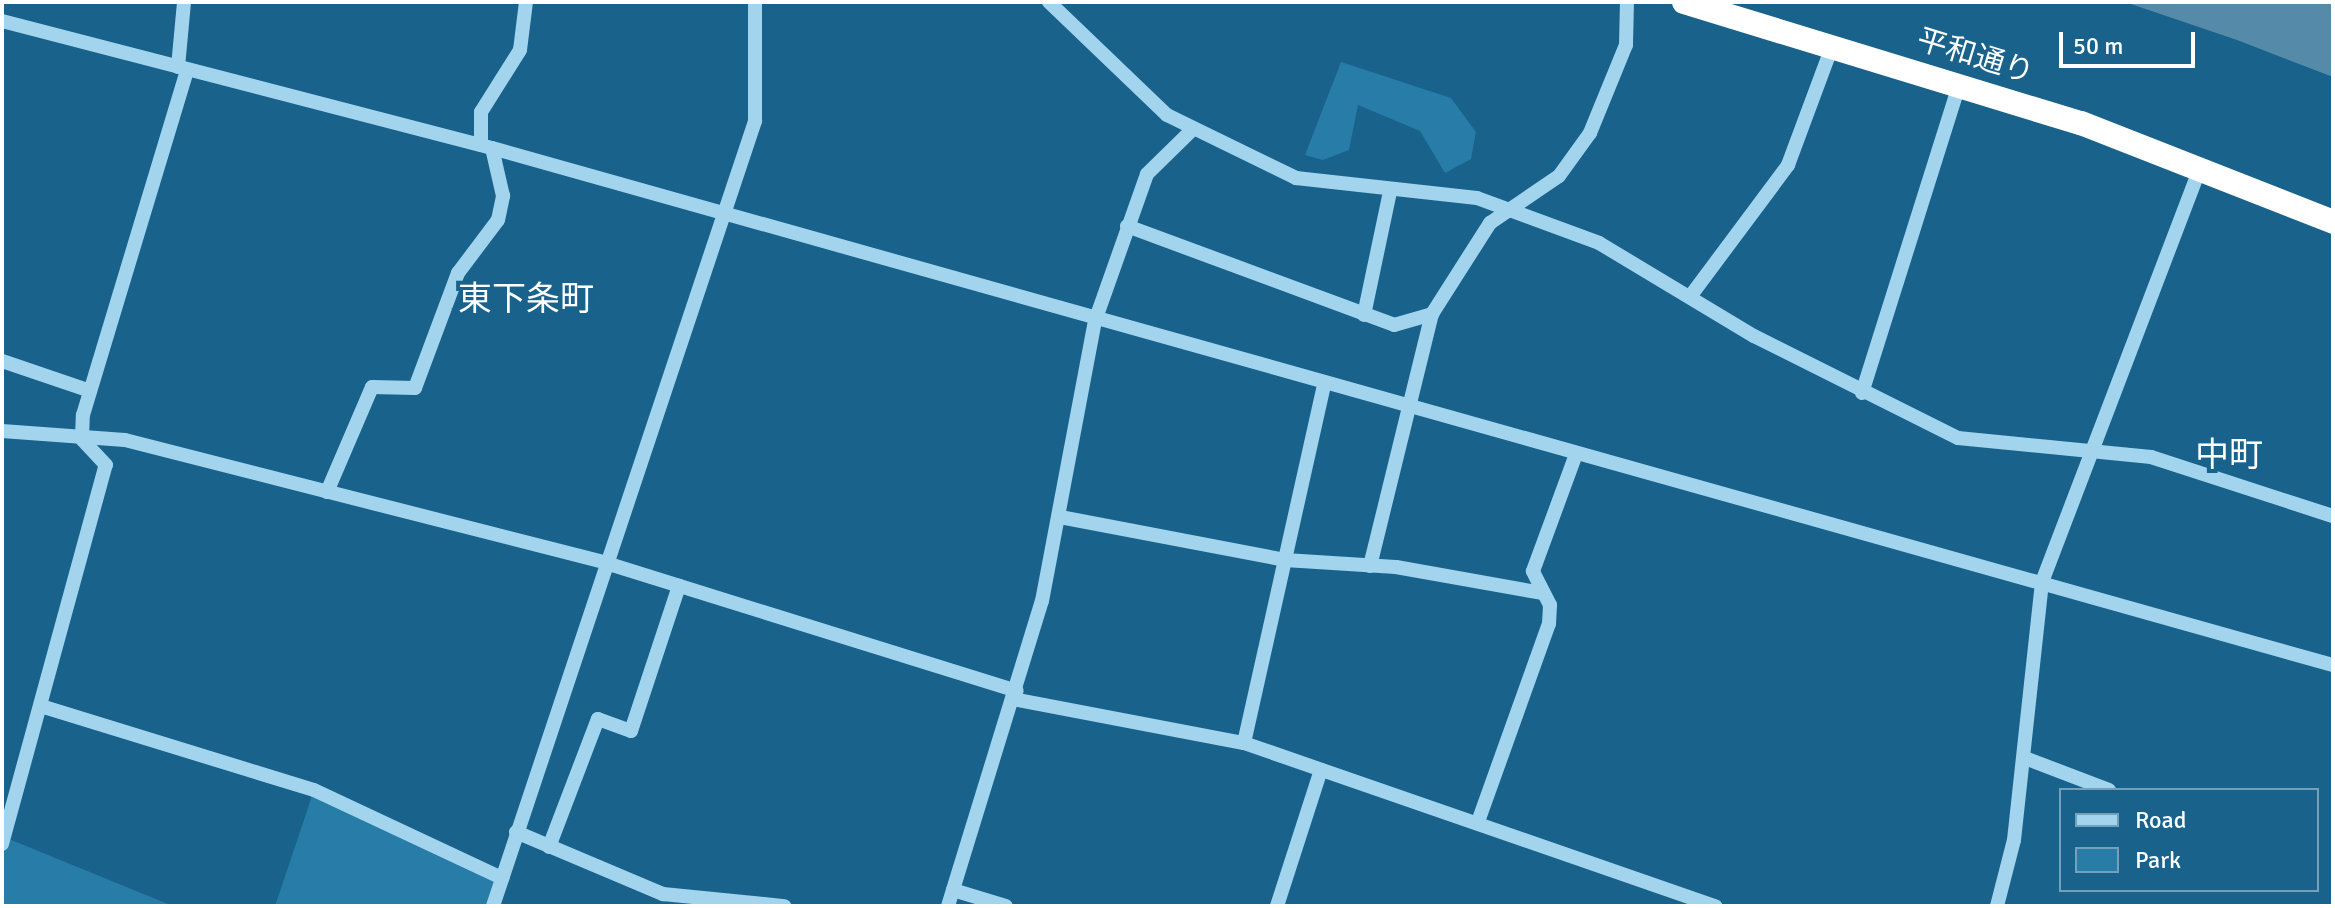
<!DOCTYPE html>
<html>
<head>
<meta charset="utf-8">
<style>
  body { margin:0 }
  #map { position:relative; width:2335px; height:908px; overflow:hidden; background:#18628c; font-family:Signika,"Noto Sans JP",sans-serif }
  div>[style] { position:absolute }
  .green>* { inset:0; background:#277ca8 }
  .water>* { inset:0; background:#558aa8 }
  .minor>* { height:14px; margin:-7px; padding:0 7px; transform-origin:7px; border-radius:7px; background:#a2d4ee }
  .highway>* { height:24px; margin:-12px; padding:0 12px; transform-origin:12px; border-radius:12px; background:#fff }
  span { translate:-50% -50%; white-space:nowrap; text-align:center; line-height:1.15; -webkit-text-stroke:8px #18628c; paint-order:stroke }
  .street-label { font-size:30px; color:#fff }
  .quarter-label { font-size:34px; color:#fff }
  .frame { position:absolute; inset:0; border:4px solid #fff; pointer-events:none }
  .legend { position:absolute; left:2059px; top:788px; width:260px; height:104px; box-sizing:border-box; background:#18628c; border:2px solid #74a1ba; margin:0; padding:10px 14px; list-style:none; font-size:24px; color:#fff }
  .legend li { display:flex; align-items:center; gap:16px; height:40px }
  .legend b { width:40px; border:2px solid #74a1ba }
  .scale { position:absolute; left:2059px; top:32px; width:136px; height:36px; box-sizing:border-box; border:4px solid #fff; border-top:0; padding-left:10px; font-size:24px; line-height:28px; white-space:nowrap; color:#fff; -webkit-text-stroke:6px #18628c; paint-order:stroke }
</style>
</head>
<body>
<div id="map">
  <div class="green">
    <div style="clip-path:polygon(1341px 62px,1451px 98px,1476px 132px,1471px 159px,1445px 173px,1420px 131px,1358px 105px,1349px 150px,1323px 160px,1305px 155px)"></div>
    <div style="clip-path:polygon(314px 790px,502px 878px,493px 906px,275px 906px)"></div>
    <div style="clip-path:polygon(4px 837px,173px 906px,2px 906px)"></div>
  </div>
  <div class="water">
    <div style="clip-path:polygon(2125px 2px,2333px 2px,2333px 77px,2237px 40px)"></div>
  </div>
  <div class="minor">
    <div style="left:1049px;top:2px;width:163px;rotate:43.8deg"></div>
    <div style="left:1167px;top:115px;width:144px;rotate:26deg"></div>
    <div style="left:1296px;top:178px;width:182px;rotate:6.3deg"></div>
    <div style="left:1477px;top:198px;width:130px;rotate:20.2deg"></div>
    <div style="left:1599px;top:243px;width:181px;rotate:31deg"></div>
    <div style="left:1754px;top:336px;width:228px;rotate:26.6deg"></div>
    <div style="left:1958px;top:438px;width:194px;rotate:5.6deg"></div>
    <div style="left:2151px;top:457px;width:191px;rotate:18deg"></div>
    <div style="left:2px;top:21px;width:506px;rotate:14.53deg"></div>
    <div style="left:492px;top:148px;width:1912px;rotate:15.69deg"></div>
    <div style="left:178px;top:67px;width:65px;rotate:-84.7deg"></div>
    <div style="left:481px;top:145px;width:33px;rotate:-90deg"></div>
    <div style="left:481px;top:112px;width:73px;rotate:-57.8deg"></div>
    <div style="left:520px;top:50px;width:48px;rotate:-82.9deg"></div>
    <div style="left:1127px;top:226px;width:285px;rotate:20.3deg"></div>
    <div style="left:1394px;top:325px;width:40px;rotate:-16deg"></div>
    <div style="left:1692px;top:294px;width:161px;rotate:-53.3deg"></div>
    <div style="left:1788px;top:165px;width:126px;rotate:-69.6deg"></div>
    <div style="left:1364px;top:315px;width:126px;rotate:-78.1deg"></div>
    <div style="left:2px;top:361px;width:93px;rotate:18.8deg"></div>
    <div style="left:1862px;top:393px;width:322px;rotate:-72.5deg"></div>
    <div style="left:2px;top:431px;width:123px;rotate:4.2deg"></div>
    <div style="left:125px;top:440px;width:496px;rotate:14.3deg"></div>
    <div style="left:606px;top:563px;width:430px;rotate:17.3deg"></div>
    <div style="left:327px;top:492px;width:114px;rotate:-66.8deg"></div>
    <div style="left:372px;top:387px;width:43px;rotate:1.3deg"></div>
    <div style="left:415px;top:388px;width:123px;rotate:-69.5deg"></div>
    <div style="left:458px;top:273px;width:66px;rotate:-53deg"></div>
    <div style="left:498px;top:220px;width:25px;rotate:-78deg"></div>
    <div style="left:503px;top:196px;width:49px;rotate:-102.9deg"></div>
    <div style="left:1060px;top:517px;width:229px;rotate:10.8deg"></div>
    <div style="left:1285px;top:560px;width:111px;rotate:3.6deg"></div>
    <div style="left:1396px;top:567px;width:148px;rotate:10.1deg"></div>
    <div style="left:1370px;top:566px;width:260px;rotate:-76.2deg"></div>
    <div style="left:1432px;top:314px;width:108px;rotate:-57.5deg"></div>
    <div style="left:1490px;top:223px;width:83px;rotate:-34.3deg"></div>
    <div style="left:1559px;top:176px;width:53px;rotate:-54.2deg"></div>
    <div style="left:1590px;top:133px;width:95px;rotate:-67.8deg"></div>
    <div style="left:1626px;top:45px;width:43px;rotate:-88.7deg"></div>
    <div style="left:1013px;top:699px;width:235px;rotate:10.8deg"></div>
    <div style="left:1244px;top:743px;width:499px;rotate:19.1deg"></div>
    <div style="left:44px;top:707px;width:282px;rotate:17.1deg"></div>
    <div style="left:314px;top:790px;width:208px;rotate:25.1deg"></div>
    <div style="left:1244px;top:743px;width:368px;rotate:-77.4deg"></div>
    <div style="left:2025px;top:758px;width:90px;rotate:20.9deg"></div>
    <div style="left:1479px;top:819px;width:207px;rotate:-70.3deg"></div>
    <div style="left:1549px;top:624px;width:19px;rotate:-87deg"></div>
    <div style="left:1550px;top:605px;width:38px;rotate:-117deg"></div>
    <div style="left:1533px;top:571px;width:125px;rotate:-69.8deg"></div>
    <div style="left:516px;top:832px;width:160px;rotate:22.9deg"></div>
    <div style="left:663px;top:894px;width:122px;rotate:5.7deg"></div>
    <div style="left:2px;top:844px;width:393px;rotate:-74.7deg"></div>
    <div style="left:106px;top:465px;width:35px;rotate:-133deg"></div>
    <div style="left:82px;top:439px;width:24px;rotate:-88deg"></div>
    <div style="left:83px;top:415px;width:360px;rotate:-73.2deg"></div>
    <div style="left:549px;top:847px;width:137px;rotate:-69.1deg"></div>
    <div style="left:598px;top:719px;width:35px;rotate:20deg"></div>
    <div style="left:631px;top:731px;width:153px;rotate:-71.7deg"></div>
    <div style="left:953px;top:890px;width:55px;rotate:16.8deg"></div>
    <div style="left:493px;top:906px;width:828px;rotate:-71.54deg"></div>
    <div style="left:755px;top:121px;width:119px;rotate:-90deg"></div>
    <div style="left:948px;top:906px;width:319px;rotate:-72.9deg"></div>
    <div style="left:1042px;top:601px;width:285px;rotate:-79.3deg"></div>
    <div style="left:1095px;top:321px;width:156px;rotate:-70.5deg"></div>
    <div style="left:1147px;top:174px;width:64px;rotate:-44.4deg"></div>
    <div style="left:1277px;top:906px;width:143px;rotate:-72.1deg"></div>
    <div style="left:1997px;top:906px;width:68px;rotate:-75.6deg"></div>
    <div style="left:2014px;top:840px;width:260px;rotate:-83.8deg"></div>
    <div style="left:2042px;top:582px;width:446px;rotate:-69.1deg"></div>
  </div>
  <div class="highway">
    <div style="left:1684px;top:2px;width:415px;rotate:17deg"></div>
    <div style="left:2081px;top:123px;width:271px;rotate:21.4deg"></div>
  </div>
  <div class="street-label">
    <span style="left:1975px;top:57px;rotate:17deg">平和通り</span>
  </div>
  <div class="quarter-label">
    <span style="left:526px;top:300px">東下条町</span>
    <span style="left:2229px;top:456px">中町</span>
  </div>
  <div class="frame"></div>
  <ul class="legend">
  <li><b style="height:10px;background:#a2d4ee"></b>Road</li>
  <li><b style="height:22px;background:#277ca8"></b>Park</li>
  </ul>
  <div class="scale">50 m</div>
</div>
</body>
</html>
